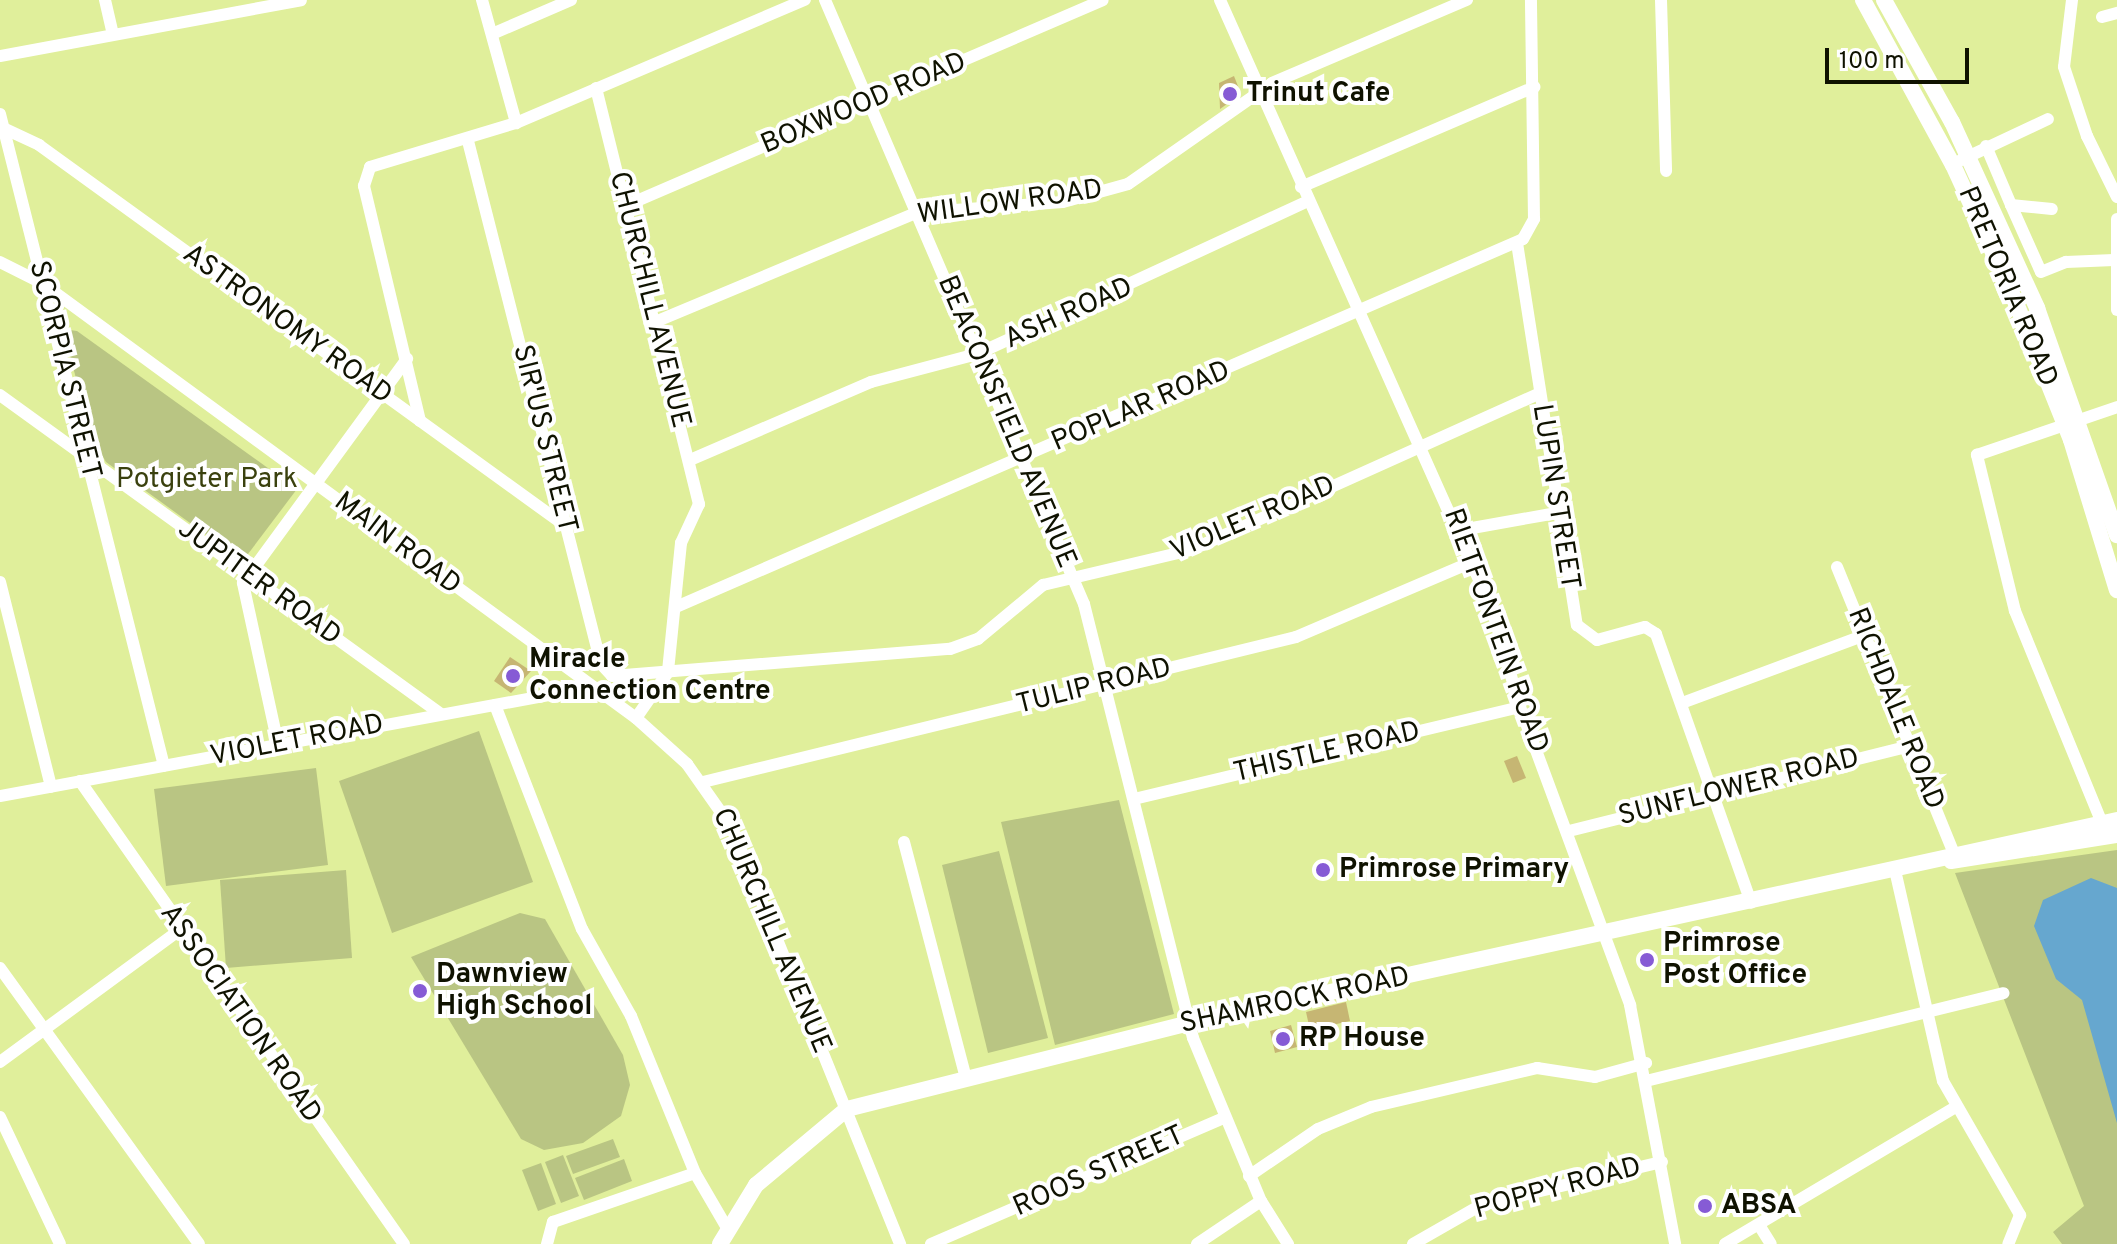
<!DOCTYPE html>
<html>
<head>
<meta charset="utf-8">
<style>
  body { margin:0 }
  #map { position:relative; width:2117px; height:1244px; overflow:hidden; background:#e0ef9b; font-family:Overpass,sans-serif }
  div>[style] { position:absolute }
  .green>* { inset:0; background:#b9c583 }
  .water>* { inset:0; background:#66a7cf }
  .building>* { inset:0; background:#c6b673 }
  .minor>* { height:12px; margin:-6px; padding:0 6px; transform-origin:6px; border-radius:6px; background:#fff }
  .major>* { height:16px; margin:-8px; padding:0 8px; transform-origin:8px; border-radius:8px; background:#fff }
  .dots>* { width:22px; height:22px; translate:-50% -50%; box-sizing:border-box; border:4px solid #fff; border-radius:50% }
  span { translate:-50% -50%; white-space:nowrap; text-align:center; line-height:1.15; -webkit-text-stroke:8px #fff; paint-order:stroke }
  .poi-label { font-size:28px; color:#0f1200; font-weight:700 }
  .left { translate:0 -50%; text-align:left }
  .street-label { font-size:28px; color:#0f1200 }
  .park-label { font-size:28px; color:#3a410e }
  .scale { position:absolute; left:1825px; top:48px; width:144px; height:36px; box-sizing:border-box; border:4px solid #0f1200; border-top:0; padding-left:10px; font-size:24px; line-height:28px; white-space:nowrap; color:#0f1200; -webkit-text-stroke:6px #fff; paint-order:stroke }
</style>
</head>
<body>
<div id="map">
  <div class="green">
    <div style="clip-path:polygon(63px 329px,77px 331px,297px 489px,248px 554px,230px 552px,106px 462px,92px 439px)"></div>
    <div style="clip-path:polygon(479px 731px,533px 882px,392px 933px,339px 781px)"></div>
    <div style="clip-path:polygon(316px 768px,328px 865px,166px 886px,154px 789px)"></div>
    <div style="clip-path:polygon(1119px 800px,1174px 1014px,1055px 1045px,1001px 822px)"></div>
    <div style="clip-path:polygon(2117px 850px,2117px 1244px,2062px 1244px,2053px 1232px,2084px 1206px,1955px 873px)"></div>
    <div style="clip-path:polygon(999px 851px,1048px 1038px,988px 1053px,942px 865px)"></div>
    <div style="clip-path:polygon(346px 870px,352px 958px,226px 968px,220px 880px)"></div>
    <div style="clip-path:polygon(520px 913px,545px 919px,623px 1055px,630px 1085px,621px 1116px,583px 1143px,544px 1150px,521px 1139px,411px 957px)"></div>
    <div style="clip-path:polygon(613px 1139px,620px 1157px,573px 1174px,566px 1156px)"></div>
    <div style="clip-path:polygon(563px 1155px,579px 1196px,561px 1203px,545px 1162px)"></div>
    <div style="clip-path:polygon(624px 1159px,632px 1181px,584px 1200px,575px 1178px)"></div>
    <div style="clip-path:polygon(541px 1163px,556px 1204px,538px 1211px,522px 1170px)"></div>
  </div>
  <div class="water">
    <div style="clip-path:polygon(2091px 878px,2117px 888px,2117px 1123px,2082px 1000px,2056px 979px,2034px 926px,2043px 900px)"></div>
  </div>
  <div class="building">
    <div style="clip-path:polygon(1234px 76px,1241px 94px,1220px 109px,1219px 83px)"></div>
    <div style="clip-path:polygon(510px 657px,531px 671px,511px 693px,494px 681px)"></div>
    <div style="clip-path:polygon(1517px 756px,1526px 778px,1513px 783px,1504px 761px)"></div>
    <div style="clip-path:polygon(1346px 1002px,1350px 1021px,1310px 1030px,1306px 1012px)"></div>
    <div style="clip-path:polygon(1291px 1025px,1297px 1047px,1275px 1053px,1270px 1031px)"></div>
  </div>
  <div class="minor">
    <div style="left:105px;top:0;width:35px;rotate:77deg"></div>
    <div style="left:482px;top:0;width:128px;rotate:74.5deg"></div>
    <div style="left:825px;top:0;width:657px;rotate:66.79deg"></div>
    <div style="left:1084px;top:604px;width:447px;rotate:75.9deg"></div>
    <div style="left:1193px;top:1038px;width:177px;rotate:67.4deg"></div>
    <div style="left:1261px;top:1201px;width:51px;rotate:57.9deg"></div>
    <div style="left:1220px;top:0;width:667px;rotate:65.93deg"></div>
    <div style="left:1492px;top:609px;width:102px;rotate:74.1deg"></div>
    <div style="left:1520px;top:707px;width:318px;rotate:69.7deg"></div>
    <div style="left:1630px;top:1005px;width:243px;rotate:79.3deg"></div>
    <div style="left:1661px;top:0;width:171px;rotate:88.3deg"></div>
    <div style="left:2072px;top:0;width:67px;rotate:96.8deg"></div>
    <div style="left:2064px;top:67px;width:73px;rotate:71.6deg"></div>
    <div style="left:2087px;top:136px;width:68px;rotate:63.8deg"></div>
    <div style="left:2102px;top:17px;width:16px;rotate:-15deg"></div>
    <div style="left:492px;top:34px;width:86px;rotate:-23.3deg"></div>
    <div style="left:0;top:56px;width:306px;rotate:-10.5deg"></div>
    <div style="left:596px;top:88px;width:429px;rotate:76.1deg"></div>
    <div style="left:699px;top:504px;width:43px;rotate:114.8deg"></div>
    <div style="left:681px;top:543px;width:130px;rotate:95.8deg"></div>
    <div style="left:668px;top:672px;width:56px;rotate:124.8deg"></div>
    <div style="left:0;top:114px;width:672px;rotate:75.88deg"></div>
    <div style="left:3px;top:128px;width:40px;rotate:25deg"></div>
    <div style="left:39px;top:145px;width:652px;rotate:35.89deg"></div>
    <div style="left:468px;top:141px;width:540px;rotate:75.73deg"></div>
    <div style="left:601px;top:664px;width:16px;rotate:47deg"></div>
    <div style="left:612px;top:676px;width:339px;rotate:-4.6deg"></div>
    <div style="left:950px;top:649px;width:30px;rotate:-20deg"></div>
    <div style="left:978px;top:639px;width:85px;rotate:-39.7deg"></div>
    <div style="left:1043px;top:585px;width:152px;rotate:-13.3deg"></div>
    <div style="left:1191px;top:550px;width:380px;rotate:-24.2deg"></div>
    <div style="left:1986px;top:146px;width:64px;rotate:67deg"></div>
    <div style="left:2011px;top:205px;width:41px;rotate:5.6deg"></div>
    <div style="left:1961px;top:160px;width:96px;rotate:-25.2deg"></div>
    <div style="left:1301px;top:187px;width:254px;rotate:-23.2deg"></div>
    <div style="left:2011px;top:205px;width:73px;rotate:65.9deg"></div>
    <div style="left:2041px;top:272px;width:27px;rotate:-22deg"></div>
    <div style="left:2066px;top:262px;width:48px;rotate:-2.4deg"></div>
    <div style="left:625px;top:206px;width:520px;rotate:-23.31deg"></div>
    <div style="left:2117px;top:219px;width:91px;rotate:90deg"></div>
    <div style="left:1517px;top:243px;width:387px;rotate:81.1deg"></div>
    <div style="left:1577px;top:625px;width:25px;rotate:37deg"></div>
    <div style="left:1597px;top:640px;width:50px;rotate:-15.2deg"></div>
    <div style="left:1645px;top:627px;width:13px;rotate:32deg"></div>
    <div style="left:1656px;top:634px;width:285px;rotate:70.5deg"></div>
    <div style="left:0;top:262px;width:47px;rotate:26.6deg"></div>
    <div style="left:42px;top:283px;width:736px;rotate:36.22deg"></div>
    <div style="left:636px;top:718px;width:69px;rotate:42deg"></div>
    <div style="left:687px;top:764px;width:78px;rotate:54.9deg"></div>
    <div style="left:732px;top:828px;width:449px;rotate:68deg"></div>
    <div style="left:655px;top:322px;width:282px;rotate:-22.7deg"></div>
    <div style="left:915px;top:213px;width:148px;rotate:-4.3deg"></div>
    <div style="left:1063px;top:202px;width:67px;rotate:-15.5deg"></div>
    <div style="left:1128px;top:184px;width:176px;rotate:-35deg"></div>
    <div style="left:1272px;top:83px;width:212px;rotate:-23.1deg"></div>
    <div style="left:0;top:395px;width:544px;rotate:35.88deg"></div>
    <div style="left:420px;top:421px;width:242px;rotate:-103.4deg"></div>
    <div style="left:364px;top:186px;width:20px;rotate:-72deg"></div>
    <div style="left:370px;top:167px;width:152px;rotate:-16.8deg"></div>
    <div style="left:516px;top:123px;width:314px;rotate:-23.1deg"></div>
    <div style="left:690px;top:460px;width:197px;rotate:-23.3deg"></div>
    <div style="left:871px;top:382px;width:110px;rotate:-14.8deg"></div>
    <div style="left:977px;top:354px;width:365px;rotate:-24.8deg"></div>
    <div style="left:1461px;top:530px;width:97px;rotate:-10.1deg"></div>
    <div style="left:1837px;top:567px;width:307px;rotate:67.8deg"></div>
    <div style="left:0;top:582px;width:211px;rotate:76deg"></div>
    <div style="left:676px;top:607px;width:923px;rotate:-23.48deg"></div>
    <div style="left:1523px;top:239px;width:23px;rotate:-61deg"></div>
    <div style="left:1534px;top:219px;width:219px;rotate:-90.8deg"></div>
    <div style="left:1682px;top:703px;width:195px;rotate:-20.4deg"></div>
    <div style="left:495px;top:705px;width:240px;rotate:68.8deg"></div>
    <div style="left:582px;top:929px;width:100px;rotate:60.6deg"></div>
    <div style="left:631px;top:1016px;width:170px;rotate:67.8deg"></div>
    <div style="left:695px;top:1173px;width:64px;rotate:59.8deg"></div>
    <div style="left:278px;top:744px;width:165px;rotate:-102.3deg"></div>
    <div style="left:243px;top:583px;width:278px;rotate:-53.8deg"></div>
    <div style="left:80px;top:781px;width:565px;rotate:55.02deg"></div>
    <div style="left:703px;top:782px;width:610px;rotate:-13.74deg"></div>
    <div style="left:1296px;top:637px;width:194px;rotate:-23.1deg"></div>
    <div style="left:0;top:796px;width:603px;rotate:-10.42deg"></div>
    <div style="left:1134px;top:799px;width:397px;rotate:-13.4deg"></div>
    <div style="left:2104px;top:828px;width:235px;rotate:-112.3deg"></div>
    <div style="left:2015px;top:611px;width:161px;rotate:-103.7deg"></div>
    <div style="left:1977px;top:455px;width:148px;rotate:-18.9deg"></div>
    <div style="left:1569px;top:831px;width:351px;rotate:-14deg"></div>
    <div style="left:904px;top:842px;width:245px;rotate:75.3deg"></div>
    <div style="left:1895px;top:870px;width:216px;rotate:77.2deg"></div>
    <div style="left:1943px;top:1081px;width:155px;rotate:60.1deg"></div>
    <div style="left:2020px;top:1215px;width:31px;rotate:112deg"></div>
    <div style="left:0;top:968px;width:340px;rotate:54.2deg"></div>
    <div style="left:0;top:1062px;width:223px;rotate:-36.3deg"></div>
    <div style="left:1650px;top:1080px;width:364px;rotate:-13.8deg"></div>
    <div style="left:0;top:1117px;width:140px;rotate:64.7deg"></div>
    <div style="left:1249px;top:1176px;width:83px;rotate:-34.3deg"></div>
    <div style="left:1318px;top:1129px;width:57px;rotate:-22.5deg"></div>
    <div style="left:1371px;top:1107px;width:171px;rotate:-13.2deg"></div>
    <div style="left:1537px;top:1068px;width:59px;rotate:8.8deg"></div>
    <div style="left:1595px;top:1077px;width:53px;rotate:-15.4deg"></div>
    <div style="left:1759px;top:1225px;width:22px;rotate:58deg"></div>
    <div style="left:547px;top:1244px;width:23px;rotate:-75deg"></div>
    <div style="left:553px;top:1222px;width:150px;rotate:-19deg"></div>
    <div style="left:931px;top:1244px;width:318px;rotate:-23.3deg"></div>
    <div style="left:1197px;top:1244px;width:77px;rotate:-33.9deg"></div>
    <div style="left:1413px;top:1244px;width:78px;rotate:-29.8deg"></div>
    <div style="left:1481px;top:1205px;width:186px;rotate:-13.4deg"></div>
    <div style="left:1725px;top:1244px;width:269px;rotate:-30.7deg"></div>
  </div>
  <div class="major">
    <div style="left:1863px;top:0;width:188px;rotate:61.4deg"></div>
    <div style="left:1953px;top:165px;width:146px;rotate:65.4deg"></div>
    <div style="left:2014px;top:298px;width:153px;rotate:68.1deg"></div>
    <div style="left:2071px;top:440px;width:157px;rotate:73deg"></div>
    <div style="left:1884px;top:0;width:140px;rotate:60.9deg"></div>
    <div style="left:1952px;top:122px;width:205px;rotate:65.4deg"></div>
    <div style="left:2037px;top:308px;width:241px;rotate:70.6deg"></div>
    <div style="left:1951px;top:861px;width:168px;rotate:-8.9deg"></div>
    <div style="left:720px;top:1244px;width:69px;rotate:-58.6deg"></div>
    <div style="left:756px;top:1185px;width:119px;rotate:-39.9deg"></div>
    <div style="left:847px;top:1109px;width:353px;rotate:-14.1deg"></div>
    <div style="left:1189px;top:1023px;width:950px;rotate:-12.34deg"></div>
  </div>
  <div class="dots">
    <div style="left:1230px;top:94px;background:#865bd5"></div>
    <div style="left:513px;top:676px;background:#865bd5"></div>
    <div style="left:1323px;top:870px;background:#865bd5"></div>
    <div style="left:1647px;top:960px;background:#865bd5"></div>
    <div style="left:420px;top:991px;background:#865bd5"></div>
    <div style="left:1283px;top:1039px;background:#865bd5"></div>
    <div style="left:1705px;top:1206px;background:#865bd5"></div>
  </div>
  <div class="poi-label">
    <span class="left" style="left:1246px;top:94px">Trinut Cafe</span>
    <span class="left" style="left:529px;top:676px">Miracle<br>Connection Centre</span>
    <span class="left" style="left:1339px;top:870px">Primrose Primary</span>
    <span class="left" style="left:1663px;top:960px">Primrose<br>Post Office</span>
    <span class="left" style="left:436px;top:991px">Dawnview<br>High School</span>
    <span class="left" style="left:1299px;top:1039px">RP House</span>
    <span class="left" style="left:1721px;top:1206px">ABSA</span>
  </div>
  <div class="street-label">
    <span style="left:864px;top:104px;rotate:-23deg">BOXWOOD ROAD</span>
    <span style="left:1010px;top:203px;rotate:-8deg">WILLOW ROAD</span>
    <span style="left:2007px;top:287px;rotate:67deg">PRETORIA ROAD</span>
    <span style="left:649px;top:300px;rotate:76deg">CHURCHILL AVENUE</span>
    <span style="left:1069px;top:314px;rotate:-24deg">ASH ROAD</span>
    <span style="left:287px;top:325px;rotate:36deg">ASTRONOMY ROAD</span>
    <span style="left:64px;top:370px;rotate:76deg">SCORPIA STREET</span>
    <span style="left:1141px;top:407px;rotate:-23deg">POPLAR ROAD</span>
    <span style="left:1006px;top:422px;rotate:67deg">BEACONSFIELD AVENUE</span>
    <span style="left:544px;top:439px;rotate:76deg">SIR'US STREET</span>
    <span style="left:1555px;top:497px;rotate:81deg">LUPIN STREET</span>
    <span style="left:1253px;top:519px;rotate:-23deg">VIOLET ROAD</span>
    <span style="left:397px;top:544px;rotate:37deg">MAIN ROAD</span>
    <span style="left:259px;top:583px;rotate:36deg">JUPITER ROAD</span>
    <span style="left:1495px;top:631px;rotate:70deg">RIETFONTEIN ROAD</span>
    <span style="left:1094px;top:687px;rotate:-14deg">TULIP ROAD</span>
    <span style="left:1895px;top:709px;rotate:68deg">RICHDALE ROAD</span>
    <span style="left:297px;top:741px;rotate:-11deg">VIOLET ROAD</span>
    <span style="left:1327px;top:753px;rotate:-13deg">THISTLE ROAD</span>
    <span style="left:1739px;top:788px;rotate:-14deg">SUNFLOWER ROAD</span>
    <span style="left:771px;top:931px;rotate:67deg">CHURCHILL AVENUE</span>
    <span style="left:1295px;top:1001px;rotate:-12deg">SHAMROCK ROAD</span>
    <span style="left:240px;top:1014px;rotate:55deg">ASSOCIATION ROAD</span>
    <span style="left:1099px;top:1172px;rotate:-24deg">ROOS STREET</span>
    <span style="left:1558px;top:1189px;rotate:-15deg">POPPY ROAD</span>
  </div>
  <div class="park-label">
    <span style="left:207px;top:480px">Potgieter Park</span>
  </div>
  <div class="scale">100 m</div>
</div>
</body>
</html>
